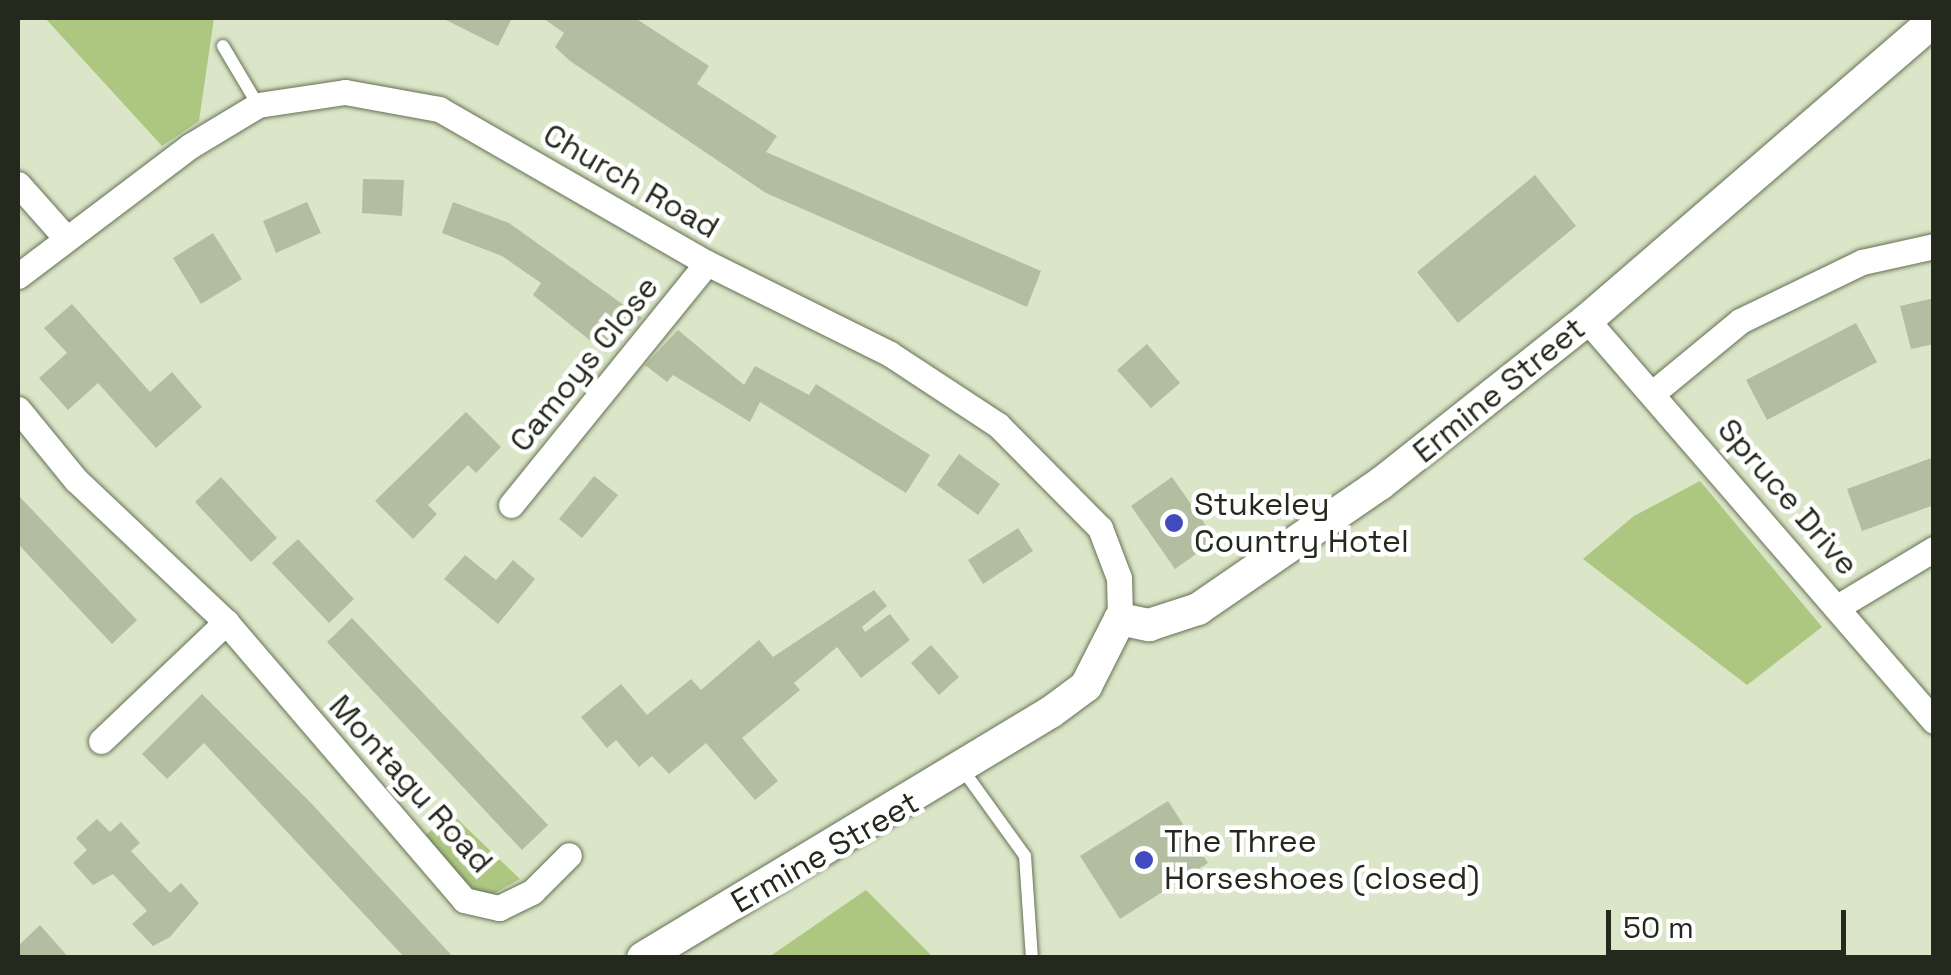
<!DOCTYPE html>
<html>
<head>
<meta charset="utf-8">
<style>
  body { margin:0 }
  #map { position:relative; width:1951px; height:975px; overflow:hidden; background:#dae6c7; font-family:"Space Grotesk",sans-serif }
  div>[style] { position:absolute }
  .green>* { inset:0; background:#adc680 }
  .building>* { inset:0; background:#b3bea0 }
  .roads { filter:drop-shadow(0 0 2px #667055) drop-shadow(0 0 2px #667055) }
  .service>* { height:12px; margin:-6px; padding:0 6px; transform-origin:6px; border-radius:6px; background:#fff }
  .minor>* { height:25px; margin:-12.5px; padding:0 12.5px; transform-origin:12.5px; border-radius:12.5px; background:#fff }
  .tertiary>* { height:32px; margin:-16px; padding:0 16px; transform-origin:16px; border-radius:16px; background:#fff }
  .dots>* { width:28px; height:28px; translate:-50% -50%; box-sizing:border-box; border:5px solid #fff; border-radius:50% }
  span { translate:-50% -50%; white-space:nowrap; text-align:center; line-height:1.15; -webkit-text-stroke:9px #fff; paint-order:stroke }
  .street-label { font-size:32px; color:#25291d }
  .poi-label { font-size:32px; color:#25291d }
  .left { translate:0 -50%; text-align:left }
  .frame { position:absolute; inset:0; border:20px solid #25291d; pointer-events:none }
  .scale { position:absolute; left:1606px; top:910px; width:240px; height:45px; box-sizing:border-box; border:5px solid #25291d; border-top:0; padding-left:12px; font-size:30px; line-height:35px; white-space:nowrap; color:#25291d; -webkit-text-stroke:8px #fff; paint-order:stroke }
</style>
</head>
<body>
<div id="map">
  <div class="green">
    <div style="clip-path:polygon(45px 18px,214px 18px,199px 121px,162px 146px)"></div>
    <div style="clip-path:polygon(1700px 481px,1822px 627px,1747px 685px,1583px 559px,1634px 516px)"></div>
    <div style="clip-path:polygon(450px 812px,520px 879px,493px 894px,474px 890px,423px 838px)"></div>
    <div style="clip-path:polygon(866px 890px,933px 957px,769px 957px)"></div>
  </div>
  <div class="building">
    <div style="clip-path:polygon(442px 18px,512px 18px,498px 46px)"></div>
    <div style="clip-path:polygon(543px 18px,635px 18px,709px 66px,697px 84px,777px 136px,766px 152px,1041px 271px,1027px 307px,766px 193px,570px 61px,555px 47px,564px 33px)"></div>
    <div style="clip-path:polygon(1535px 175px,1576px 226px,1458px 323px,1417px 272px)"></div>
    <div style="clip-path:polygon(363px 179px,404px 180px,402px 216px,362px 213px)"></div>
    <div style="clip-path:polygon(307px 202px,321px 233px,276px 253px,263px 221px)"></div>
    <div style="clip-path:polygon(453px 202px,509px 223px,642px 318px,606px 353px,533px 295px,541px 283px,502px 256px,442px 233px)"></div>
    <div style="clip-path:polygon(213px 233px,242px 279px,201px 304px,173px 258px)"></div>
    <div style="clip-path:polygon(1934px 298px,1934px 344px,1911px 349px,1900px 306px)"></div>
    <div style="clip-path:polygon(72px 304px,150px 392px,172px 372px,202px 407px,156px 448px,98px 383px,68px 410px,39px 378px,67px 353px,44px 328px)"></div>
    <div style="clip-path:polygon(1856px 323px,1877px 362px,1767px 420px,1746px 380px)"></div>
    <div style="clip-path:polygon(678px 330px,744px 385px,755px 366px,809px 395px,816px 384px,930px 455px,906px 493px,760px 402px,750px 422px,673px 375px,667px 382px,645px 365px)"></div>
    <div style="clip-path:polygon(1147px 344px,1180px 383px,1151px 408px,1117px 370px)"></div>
    <div style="clip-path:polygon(466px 412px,501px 447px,476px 473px,468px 465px,428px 505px,437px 514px,413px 539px,375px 501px)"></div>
    <div style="clip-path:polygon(959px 454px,1000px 484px,978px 515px,937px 485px)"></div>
    <div style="clip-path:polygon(1934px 457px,1934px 505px,1862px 531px,1847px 489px)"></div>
    <div style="clip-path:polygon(594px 476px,618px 495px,582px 538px,559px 519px)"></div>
    <div style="clip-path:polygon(221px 477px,277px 538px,251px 562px,195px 502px)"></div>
    <div style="clip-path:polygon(1172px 477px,1216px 540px,1175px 569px,1131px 506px)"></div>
    <div style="clip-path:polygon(18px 495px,137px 620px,112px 644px,18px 544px)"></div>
    <div style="clip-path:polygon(1018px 528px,1033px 551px,983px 584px,968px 560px)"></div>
    <div style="clip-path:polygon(298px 539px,354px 599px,329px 623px,272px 563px)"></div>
    <div style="clip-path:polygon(465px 555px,496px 580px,513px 560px,535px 579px,498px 624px,444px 579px)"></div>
    <div style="clip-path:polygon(874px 590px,887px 606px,862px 627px,865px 632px,890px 614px,910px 640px,861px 678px,837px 647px,794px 683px,800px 690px,742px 738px,778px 781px,755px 800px,706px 743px,669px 774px,652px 756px,639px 767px,616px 740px,607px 748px,581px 717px,621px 684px,647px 715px,691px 679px,701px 690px,759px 640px,773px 657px)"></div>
    <div style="clip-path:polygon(352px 618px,548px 825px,522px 850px,327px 642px)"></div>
    <div style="clip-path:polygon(931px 645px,959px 677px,939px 695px,911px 663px)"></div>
    <div style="clip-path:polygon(202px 694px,311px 803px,454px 958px,405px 958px,204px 743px,167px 779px,142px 754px)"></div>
    <div style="clip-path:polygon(1168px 801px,1208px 863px,1120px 919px,1080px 856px)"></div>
    <div style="clip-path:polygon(97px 819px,110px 832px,121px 822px,140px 843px,131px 851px,170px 893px,181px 883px,199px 903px,170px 937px,153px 946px,132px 924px,147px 911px,113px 874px,93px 885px,73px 863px,87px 850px,76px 838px)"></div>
    <div style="clip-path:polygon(40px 925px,69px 958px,18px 958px,18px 946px)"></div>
  </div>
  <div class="roads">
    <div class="service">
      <div style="left:223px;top:46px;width:69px;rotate:59.3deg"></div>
      <div style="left:963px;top:770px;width:106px;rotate:54.2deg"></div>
      <div style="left:1025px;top:856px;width:102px;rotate:86.1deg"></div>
    </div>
    <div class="minor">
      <div style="left:18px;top:184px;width:72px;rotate:48.4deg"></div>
      <div style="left:18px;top:276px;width:216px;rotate:-37.1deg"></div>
      <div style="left:190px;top:146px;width:79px;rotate:-31.1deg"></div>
      <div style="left:258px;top:105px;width:88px;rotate:-8.5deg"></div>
      <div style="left:345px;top:92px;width:96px;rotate:10.3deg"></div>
      <div style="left:439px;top:109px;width:309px;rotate:29.9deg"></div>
      <div style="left:707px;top:263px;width:204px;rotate:26.4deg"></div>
      <div style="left:890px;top:354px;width:129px;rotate:33.3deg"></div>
      <div style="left:998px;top:425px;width:145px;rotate:45.3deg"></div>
      <div style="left:1100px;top:528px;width:53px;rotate:69.2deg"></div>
      <div style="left:1119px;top:578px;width:41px;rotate:88.6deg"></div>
      <div style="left:1587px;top:320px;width:530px;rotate:49.13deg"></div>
      <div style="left:1654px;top:392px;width:112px;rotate:-39.5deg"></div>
      <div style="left:1740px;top:321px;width:136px;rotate:-25.8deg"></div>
      <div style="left:1862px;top:262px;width:74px;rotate:-12.5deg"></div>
      <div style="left:18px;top:409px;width:92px;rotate:50.8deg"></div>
      <div style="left:76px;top:480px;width:207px;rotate:43.4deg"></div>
      <div style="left:226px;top:622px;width:366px;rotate:49.4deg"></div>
      <div style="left:464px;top:900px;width:36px;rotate:13deg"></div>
      <div style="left:499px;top:908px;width:37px;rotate:-26deg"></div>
      <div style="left:532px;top:892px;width:52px;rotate:-45deg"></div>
      <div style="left:511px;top:505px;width:311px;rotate:-51deg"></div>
      <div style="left:1839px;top:606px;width:111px;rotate:-31deg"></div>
      <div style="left:101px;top:741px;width:173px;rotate:-43.6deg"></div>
    </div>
    <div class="tertiary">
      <div style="left:643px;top:958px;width:476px;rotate:-31.1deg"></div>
      <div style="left:1051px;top:712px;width:44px;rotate:-36.6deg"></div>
      <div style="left:1086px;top:686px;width:75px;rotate:-63.1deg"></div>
      <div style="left:1120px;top:619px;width:30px;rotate:12deg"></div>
      <div style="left:1149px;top:625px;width:52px;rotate:-18.1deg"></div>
      <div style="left:1198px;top:609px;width:221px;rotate:-34.5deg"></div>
      <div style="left:1380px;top:484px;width:264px;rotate:-38.4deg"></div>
      <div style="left:1587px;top:320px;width:459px;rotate:-40.8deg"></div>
    </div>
  </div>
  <div class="dots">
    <div style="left:1174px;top:523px;background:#424abf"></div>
    <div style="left:1144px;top:860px;background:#424abf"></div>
  </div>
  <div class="street-label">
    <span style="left:631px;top:181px;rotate:30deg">Church Road</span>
    <span style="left:584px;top:364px;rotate:-51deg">Camoys Close</span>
    <span style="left:1499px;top:390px;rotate:-39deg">Ermine Street</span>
    <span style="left:1788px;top:497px;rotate:49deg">Spruce Drive</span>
    <span style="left:411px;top:784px;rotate:48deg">Montagu Road</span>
    <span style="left:825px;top:852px;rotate:-30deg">Ermine Street</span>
  </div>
  <div class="poi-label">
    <span class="left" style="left:1194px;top:523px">Stukeley<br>Country Hotel</span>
    <span class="left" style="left:1164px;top:860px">The Three<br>Horseshoes (closed)</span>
  </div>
  <div class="frame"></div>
  <div class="scale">50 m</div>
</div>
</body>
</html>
